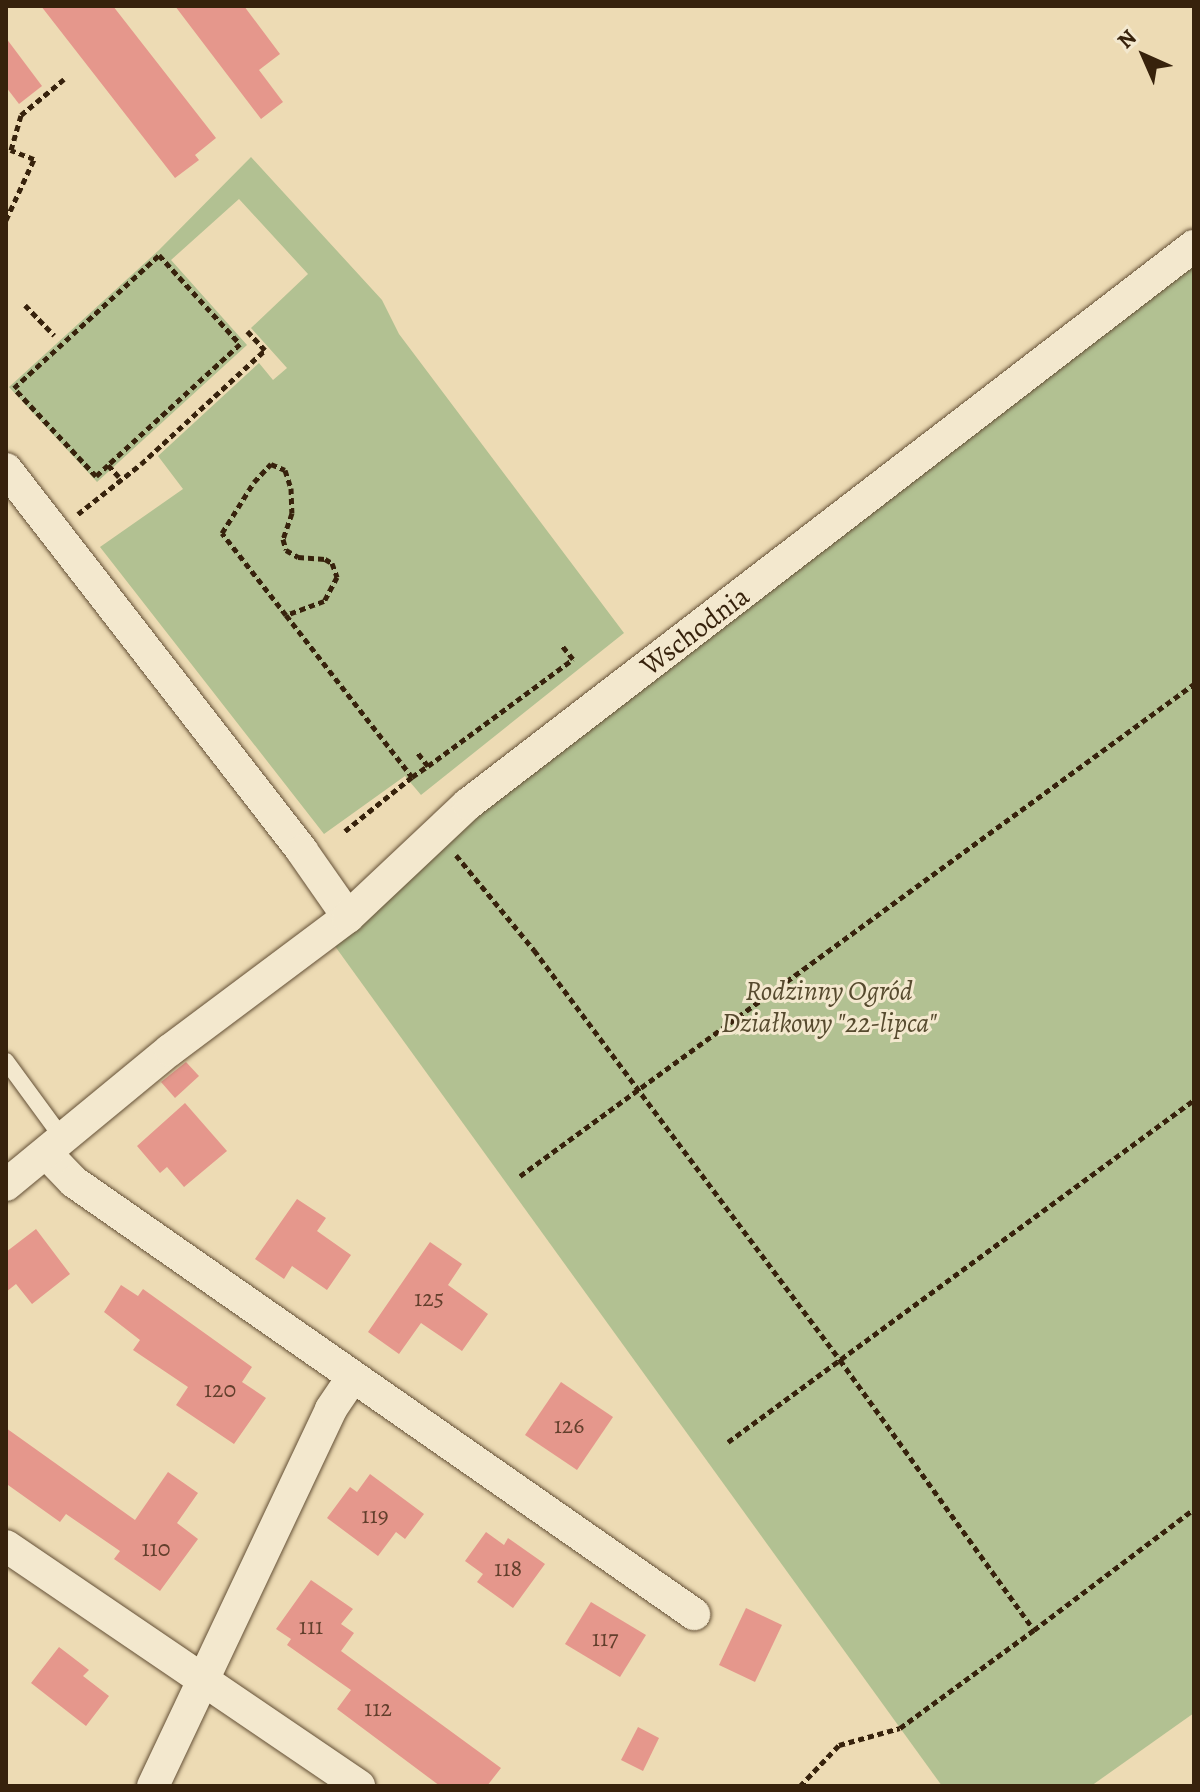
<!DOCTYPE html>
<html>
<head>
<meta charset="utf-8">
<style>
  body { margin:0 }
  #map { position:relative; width:1200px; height:1792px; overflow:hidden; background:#eddbb4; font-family:Alegreya,serif }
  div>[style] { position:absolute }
  .green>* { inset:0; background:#b2c192 }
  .building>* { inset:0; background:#e5978c }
  .path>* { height:5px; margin-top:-2.5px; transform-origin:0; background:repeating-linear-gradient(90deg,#37220c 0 6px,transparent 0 10px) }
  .roads { filter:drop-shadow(0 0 2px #645036) drop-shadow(0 0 2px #645036) }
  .lane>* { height:16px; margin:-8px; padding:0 8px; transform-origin:8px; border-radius:8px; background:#f3e8ce }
  .street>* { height:32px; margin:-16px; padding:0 16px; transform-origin:16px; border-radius:16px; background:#f3e8ce }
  span { translate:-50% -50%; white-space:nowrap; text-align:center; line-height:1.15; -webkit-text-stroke:6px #f3e8ce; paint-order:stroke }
  .number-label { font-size:24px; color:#623f2c }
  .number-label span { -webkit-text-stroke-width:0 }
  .street-label { font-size:28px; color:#37220c }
  .park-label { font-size:28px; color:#564a2e; font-style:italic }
  .frame { position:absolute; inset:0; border:8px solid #37220c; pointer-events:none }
  .north { position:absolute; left:1104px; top:16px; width:80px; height:80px; -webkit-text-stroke:6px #f3e8ce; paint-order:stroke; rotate:315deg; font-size:22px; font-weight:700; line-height:32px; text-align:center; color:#37220c }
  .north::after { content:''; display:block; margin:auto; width:28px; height:36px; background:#37220c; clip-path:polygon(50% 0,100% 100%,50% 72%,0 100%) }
</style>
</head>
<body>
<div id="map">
  <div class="green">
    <div style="clip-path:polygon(251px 157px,382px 300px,399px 334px,624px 633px,421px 795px,405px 776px,324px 834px,100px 547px,183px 489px,158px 456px,259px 363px,273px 380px,287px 368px,251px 328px,308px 274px,239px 199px,171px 260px,247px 345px,97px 482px,9px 387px,159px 250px)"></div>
    <div style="clip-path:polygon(1194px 266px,1194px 1713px,1091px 1786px,942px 1786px,324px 931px)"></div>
  </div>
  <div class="building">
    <div style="clip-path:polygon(41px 6px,113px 6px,216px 138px,195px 155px,199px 160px,175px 178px)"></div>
    <div style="clip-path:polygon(175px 6px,244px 6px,280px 54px,259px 70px,283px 102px,261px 119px)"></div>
    <div style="clip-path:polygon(6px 38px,42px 86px,19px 104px,6px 87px)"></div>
    <div style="clip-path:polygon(186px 1062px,199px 1076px,175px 1098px,161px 1082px)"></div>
    <div style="clip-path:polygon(185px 1103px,227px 1151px,184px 1187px,167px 1167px,160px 1173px,137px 1146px)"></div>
    <div style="clip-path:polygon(297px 1199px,326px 1218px,317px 1231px,351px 1255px,327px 1290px,292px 1266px,284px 1279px,255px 1259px)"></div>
    <div style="clip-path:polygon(36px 1229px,70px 1274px,32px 1304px,16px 1284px,6px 1292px,6px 1252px)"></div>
    <div style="clip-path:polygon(430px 1242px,462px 1264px,448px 1285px,488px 1314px,462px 1351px,421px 1323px,399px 1354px,368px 1332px)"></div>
    <div style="clip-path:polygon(121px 1285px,138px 1296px,143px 1289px,252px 1367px,242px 1382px,266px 1398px,234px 1444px,176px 1405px,188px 1387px,133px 1350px,140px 1340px,104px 1312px)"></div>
    <div style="clip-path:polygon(561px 1382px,613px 1417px,577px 1470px,525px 1435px)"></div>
    <div style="clip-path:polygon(6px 1428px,135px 1520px,168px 1472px,198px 1493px,177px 1523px,198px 1539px,160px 1591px,114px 1559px,120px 1551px,66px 1514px,60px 1522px,8px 1485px,6px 1488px)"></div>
    <div style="clip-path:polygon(370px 1474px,424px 1514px,405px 1539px,396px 1532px,378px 1556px,327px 1518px,350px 1487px,357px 1492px)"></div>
    <div style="clip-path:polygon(486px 1532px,504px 1545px,508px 1538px,545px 1564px,513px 1608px,477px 1582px,483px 1574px,465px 1561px)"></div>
    <div style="clip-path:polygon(311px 1580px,353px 1609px,341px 1624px,354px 1633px,341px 1651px,501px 1768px,487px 1786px,440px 1786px,337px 1709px,351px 1690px,287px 1645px,291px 1639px,276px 1629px)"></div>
    <div style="clip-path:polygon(591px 1602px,646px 1635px,620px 1677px,565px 1644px)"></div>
    <div style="clip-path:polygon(746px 1608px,782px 1625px,755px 1682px,719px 1665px)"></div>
    <div style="clip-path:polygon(59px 1647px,89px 1670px,83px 1676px,109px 1696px,86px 1726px,31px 1683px)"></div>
    <div style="clip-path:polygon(638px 1727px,659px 1738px,643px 1771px,621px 1760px)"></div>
  </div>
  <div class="path">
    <div style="left:6px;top:220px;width:67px;rotate:-65.3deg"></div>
    <div style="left:34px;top:159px;width:25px;rotate:-159deg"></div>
    <div style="left:11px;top:150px;width:36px;rotate:-74deg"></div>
    <div style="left:21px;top:115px;width:56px;rotate:-39.9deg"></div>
    <div style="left:25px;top:305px;width:42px;rotate:46deg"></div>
    <div style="left:271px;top:464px;width:15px;rotate:23deg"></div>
    <div style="left:285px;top:470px;width:19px;rotate:72deg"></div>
    <div style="left:291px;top:488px;width:25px;rotate:88deg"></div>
    <div style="left:292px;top:513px;width:28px;rotate:109deg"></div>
    <div style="left:283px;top:539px;width:11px;rotate:75deg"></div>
    <div style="left:286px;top:550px;width:14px;rotate:30deg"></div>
    <div style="left:298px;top:557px;width:27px;rotate:4deg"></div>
    <div style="left:325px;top:559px;width:8px;rotate:30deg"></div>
    <div style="left:332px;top:563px;width:15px;rotate:70deg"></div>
    <div style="left:337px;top:577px;width:27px;rotate:118deg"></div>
    <div style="left:324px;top:601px;width:40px;rotate:159.8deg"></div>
    <div style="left:286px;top:615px;width:104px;rotate:-128deg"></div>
    <div style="left:222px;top:533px;width:60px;rotate:-57.9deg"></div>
    <div style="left:254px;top:482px;width:25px;rotate:-47deg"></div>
    <div style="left:108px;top:465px;width:16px;rotate:137deg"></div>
    <div style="left:96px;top:476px;width:120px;rotate:-133deg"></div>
    <div style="left:14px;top:388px;width:197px;rotate:-42.5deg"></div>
    <div style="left:159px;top:255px;width:120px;rotate:47.7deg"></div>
    <div style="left:240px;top:344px;width:179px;rotate:137.5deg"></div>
    <div style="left:108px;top:465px;width:16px;rotate:47deg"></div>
    <div style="left:78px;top:514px;width:80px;rotate:-38.4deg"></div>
    <div style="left:141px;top:464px;width:168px;rotate:-42.6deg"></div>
    <div style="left:265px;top:350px;width:26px;rotate:-133deg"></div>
    <div style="left:286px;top:615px;width:205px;rotate:52.1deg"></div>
    <div style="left:412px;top:777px;width:19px;rotate:-35deg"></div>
    <div style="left:428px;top:766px;width:18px;rotate:-128deg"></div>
    <div style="left:428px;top:766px;width:180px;rotate:-36.4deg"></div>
    <div style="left:573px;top:659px;width:19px;rotate:-129deg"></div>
    <div style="left:345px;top:831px;width:86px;rotate:-38.9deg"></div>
    <div style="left:456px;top:855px;width:123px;rotate:50.6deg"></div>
    <div style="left:534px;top:950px;width:512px;rotate:53.26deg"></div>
    <div style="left:840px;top:1360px;width:332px;rotate:54.3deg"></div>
    <div style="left:1034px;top:1630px;width:201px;rotate:-37.1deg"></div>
    <div style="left:520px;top:1176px;width:834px;rotate:-36.13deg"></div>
    <div style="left:728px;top:1442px;width:578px;rotate:-36.28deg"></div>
    <div style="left:800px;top:1786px;width:57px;rotate:-46.4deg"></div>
    <div style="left:839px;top:1745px;width:63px;rotate:-15.6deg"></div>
    <div style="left:900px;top:1728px;width:166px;rotate:-36.2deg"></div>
  </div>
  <div class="roads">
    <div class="lane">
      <div style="left:6px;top:1061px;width:97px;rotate:53.8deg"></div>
    </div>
    <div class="street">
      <div style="left:6px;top:469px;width:483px;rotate:52.2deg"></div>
      <div style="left:302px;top:851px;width:80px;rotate:55.1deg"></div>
      <div style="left:46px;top:1153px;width:40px;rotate:46deg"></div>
      <div style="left:74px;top:1182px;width:756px;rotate:34.87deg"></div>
      <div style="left:6px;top:1185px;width:212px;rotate:-39.5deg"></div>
      <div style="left:170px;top:1050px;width:222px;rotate:-36.8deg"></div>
      <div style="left:348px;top:917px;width:165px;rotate:-43.3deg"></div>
      <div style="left:468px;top:804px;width:916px;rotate:-37.55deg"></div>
      <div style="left:6px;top:1546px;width:427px;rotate:34.2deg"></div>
      <div style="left:153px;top:1786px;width:417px;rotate:-64.7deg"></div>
      <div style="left:331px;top:1409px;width:37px;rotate:-56deg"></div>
    </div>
  </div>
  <div class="number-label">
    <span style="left:429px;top:1299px">125</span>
    <span style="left:220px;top:1390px">120</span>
    <span style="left:569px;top:1426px">126</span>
    <span style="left:375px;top:1516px">119</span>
    <span style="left:156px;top:1549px">110</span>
    <span style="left:508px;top:1569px">118</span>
    <span style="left:311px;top:1627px">111</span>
    <span style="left:605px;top:1639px">117</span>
    <span style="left:378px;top:1709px">112</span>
  </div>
  <div class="street-label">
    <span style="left:695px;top:631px;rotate:-37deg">Wschodnia</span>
  </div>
  <div class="park-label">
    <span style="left:829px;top:1007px">Rodzinny Ogród<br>Działkowy "22-lipca"</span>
  </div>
  <div class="frame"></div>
  <div class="north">N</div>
</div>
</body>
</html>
